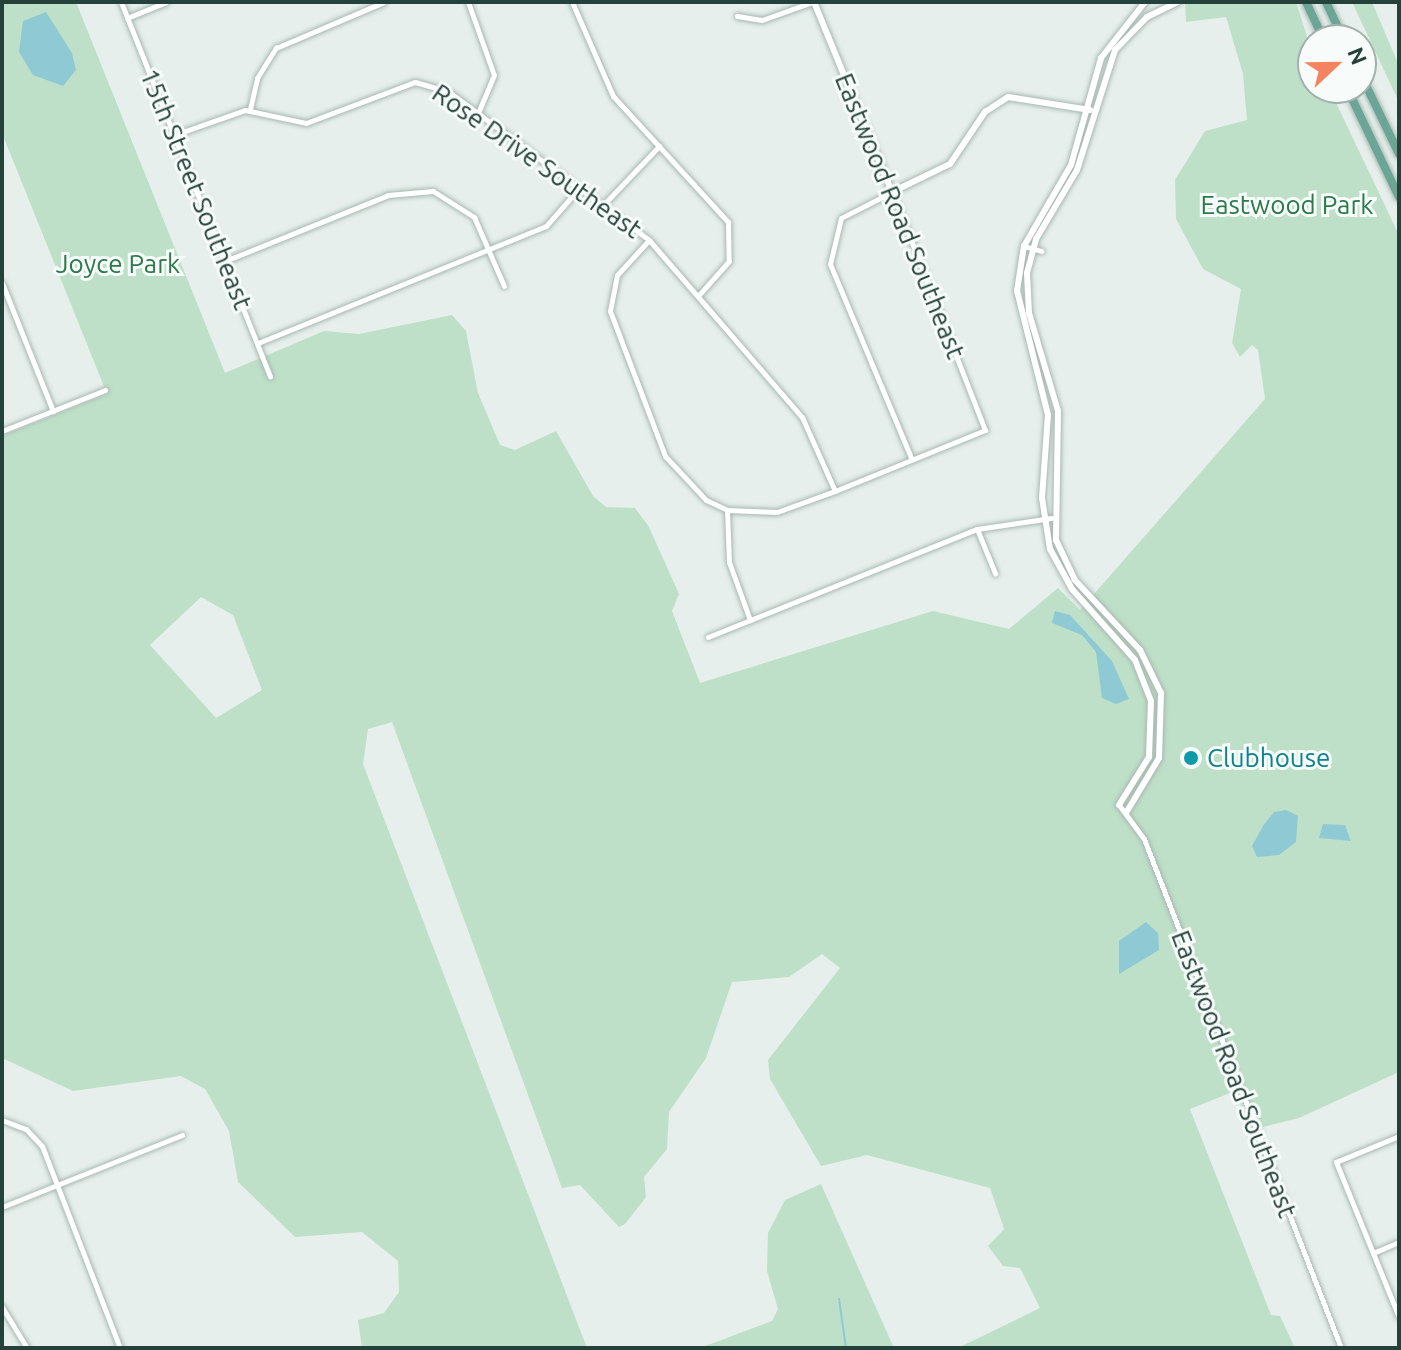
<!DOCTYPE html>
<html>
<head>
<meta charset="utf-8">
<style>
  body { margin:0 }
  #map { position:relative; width:1401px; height:1350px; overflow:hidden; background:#e6efeb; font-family:Ubuntu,sans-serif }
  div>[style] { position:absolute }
  .green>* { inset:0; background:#bfe0c8 }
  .water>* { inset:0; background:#8ec9d4 }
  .stream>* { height:2px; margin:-1px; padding:0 1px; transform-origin:1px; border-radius:1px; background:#8ec9d4 }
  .roads { filter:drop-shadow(0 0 2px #a8b8b2) drop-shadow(0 0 2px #a8b8b2) }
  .minor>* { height:5px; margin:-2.5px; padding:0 2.5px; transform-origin:2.5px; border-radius:2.5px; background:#fff }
  .tertiary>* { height:6px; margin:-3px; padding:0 3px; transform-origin:3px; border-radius:3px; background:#fff }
  .primary>* { height:8px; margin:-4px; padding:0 4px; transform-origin:4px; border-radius:4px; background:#6aa596 }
  .dots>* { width:22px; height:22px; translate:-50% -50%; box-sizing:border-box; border:4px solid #f7fbf9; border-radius:50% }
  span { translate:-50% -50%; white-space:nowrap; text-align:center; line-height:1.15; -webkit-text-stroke:6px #f7fbf9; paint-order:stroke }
  .street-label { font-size:26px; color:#24423a }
  .park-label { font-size:26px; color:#2d7a4b }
  .culture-label { font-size:26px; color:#0d838f }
  .left { translate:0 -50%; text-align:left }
  .frame { position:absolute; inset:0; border:4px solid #24423a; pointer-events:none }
  .north { position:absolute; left:1297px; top:24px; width:80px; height:80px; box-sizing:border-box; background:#f7fbf9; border:2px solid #a3b1ad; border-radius:50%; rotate:68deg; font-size:22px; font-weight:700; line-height:32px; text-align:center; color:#24423a }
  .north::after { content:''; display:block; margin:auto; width:28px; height:36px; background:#f4845f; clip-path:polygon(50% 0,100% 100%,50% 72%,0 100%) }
</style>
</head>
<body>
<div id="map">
  <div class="green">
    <div style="clip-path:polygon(evenodd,2px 2px,76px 2px,225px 373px,324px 331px,359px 334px,452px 315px,466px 331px,478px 393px,500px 445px,515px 450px,556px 431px,593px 496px,606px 507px,635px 508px,649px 527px,679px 594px,672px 611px,700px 683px,933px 611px,1009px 629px,1058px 588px,1080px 610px,1265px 399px,1258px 350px,1252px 345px,1240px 357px,1232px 343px,1241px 289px,1203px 269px,1176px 219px,1175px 180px,1205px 131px,1247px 120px,1243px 74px,1226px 17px,1186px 22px,1185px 2px,1296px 2px,1313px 55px,1313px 88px,1329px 88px,1399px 235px,1399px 1072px,1299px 1118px,1255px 1129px,1240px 1089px,1190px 1109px,1271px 1315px,1280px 1316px,1295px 1348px,958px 1348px,1040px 1308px,1020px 1268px,1003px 1266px,988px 1246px,1004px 1229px,990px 1188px,867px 1155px,821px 1166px,770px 1079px,768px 1060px,840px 968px,822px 954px,789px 977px,732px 982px,706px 1058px,669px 1112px,667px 1149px,644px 1177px,646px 1197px,625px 1224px,619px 1227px,580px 1185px,562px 1188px,392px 722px,368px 729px,363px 764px,587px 1348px,362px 1348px,358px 1320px,384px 1313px,399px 1292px,398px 1261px,362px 1232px,295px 1237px,238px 1182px,229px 1131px,205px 1089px,181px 1076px,73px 1091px,2px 1058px,2px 436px,107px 394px,2px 133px,2px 2px,201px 597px,233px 615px,262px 690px,216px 718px,150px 645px,201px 597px)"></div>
    <div style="clip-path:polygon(1352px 2px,1372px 2px,1399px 66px,1399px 102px)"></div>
    <div style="clip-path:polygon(821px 1184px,894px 1348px,700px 1348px,772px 1321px,778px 1309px,767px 1271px,768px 1233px,785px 1200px)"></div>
  </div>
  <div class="water">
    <div style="clip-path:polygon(46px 12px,72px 53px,76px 70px,63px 86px,33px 75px,19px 52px,23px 21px)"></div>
    <div style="clip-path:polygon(1055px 611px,1070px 615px,1112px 661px,1129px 699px,1116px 704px,1102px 698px,1096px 652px,1082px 635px,1052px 623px)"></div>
    <div style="clip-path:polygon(1286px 810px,1298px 816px,1296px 842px,1279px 855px,1257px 857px,1252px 846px,1263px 826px,1274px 812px)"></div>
    <div style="clip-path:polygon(1323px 824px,1345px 825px,1351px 841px,1319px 838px)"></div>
    <div style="clip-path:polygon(1146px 922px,1158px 933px,1159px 950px,1119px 974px,1119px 941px)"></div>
  </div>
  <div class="stream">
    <div style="left:839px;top:1299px;width:49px;rotate:81.9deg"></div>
  </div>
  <div class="roads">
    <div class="minor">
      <div style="left:121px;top:2px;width:403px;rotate:68.3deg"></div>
      <div style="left:468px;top:2px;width:77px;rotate:70.4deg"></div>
      <div style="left:494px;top:75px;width:41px;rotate:112.8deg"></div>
      <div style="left:572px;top:2px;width:103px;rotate:66.4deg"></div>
      <div style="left:613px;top:96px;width:171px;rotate:47.6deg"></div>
      <div style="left:728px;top:222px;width:39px;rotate:89deg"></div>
      <div style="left:729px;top:261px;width:47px;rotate:131.5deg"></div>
      <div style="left:737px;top:16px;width:25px;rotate:9deg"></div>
      <div style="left:762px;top:20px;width:53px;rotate:-19.8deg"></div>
      <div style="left:127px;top:18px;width:42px;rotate:-22.3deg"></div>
      <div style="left:250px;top:109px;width:32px;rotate:-77deg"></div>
      <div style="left:257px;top:78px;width:36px;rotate:-58deg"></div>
      <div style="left:276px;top:48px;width:117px;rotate:-23.1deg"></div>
      <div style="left:174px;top:135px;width:75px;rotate:-19.4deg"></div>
      <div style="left:245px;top:110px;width:62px;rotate:12deg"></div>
      <div style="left:306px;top:123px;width:116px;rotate:-20.6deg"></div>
      <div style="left:415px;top:82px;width:35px;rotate:16deg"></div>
      <div style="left:449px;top:92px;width:249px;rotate:36.5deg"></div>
      <div style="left:649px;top:240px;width:234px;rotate:49.2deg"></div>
      <div style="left:802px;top:417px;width:81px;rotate:66deg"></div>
      <div style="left:605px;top:203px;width:79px;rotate:-46.5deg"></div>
      <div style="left:649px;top:240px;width:47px;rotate:132.4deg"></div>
      <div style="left:617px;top:275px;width:37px;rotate:101deg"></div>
      <div style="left:610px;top:311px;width:155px;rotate:69.2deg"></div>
      <div style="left:665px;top:456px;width:60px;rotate:47deg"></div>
      <div style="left:706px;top:500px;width:23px;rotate:25deg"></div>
      <div style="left:727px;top:510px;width:50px;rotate:2.3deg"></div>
      <div style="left:777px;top:512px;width:62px;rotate:-19.9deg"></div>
      <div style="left:835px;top:491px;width:162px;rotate:-22.1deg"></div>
      <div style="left:985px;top:430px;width:256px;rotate:-111.3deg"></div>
      <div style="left:892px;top:192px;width:57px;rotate:153deg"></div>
      <div style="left:841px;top:218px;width:47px;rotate:103.4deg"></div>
      <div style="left:830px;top:264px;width:212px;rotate:67.3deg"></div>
      <div style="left:1024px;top:246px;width:18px;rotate:16deg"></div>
      <div style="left:225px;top:261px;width:176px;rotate:-22deg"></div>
      <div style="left:388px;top:195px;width:45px;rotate:-5.1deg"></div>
      <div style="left:433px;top:191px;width:49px;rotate:32.4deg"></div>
      <div style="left:474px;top:217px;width:75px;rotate:66.5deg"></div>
      <div style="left:2px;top:283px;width:138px;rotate:68.3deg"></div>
      <div style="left:258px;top:343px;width:311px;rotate:-22.1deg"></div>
      <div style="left:546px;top:226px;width:52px;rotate:-48.9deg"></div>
      <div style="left:2px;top:431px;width:111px;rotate:-21.7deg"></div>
      <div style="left:727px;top:510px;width:52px;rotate:87.8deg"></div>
      <div style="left:729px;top:562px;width:62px;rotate:70.1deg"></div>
      <div style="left:977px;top:529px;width:48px;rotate:67.8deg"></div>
      <div style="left:708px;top:637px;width:290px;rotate:-21.9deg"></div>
      <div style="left:977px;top:529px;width:75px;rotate:-8.5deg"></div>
      <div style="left:1119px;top:805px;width:42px;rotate:53.7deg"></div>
      <div style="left:1144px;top:839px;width:546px;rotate:68.84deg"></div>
      <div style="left:2px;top:1120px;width:26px;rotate:21deg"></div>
      <div style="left:26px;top:1129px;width:23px;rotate:47deg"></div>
      <div style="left:42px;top:1146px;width:217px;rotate:68.9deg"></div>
      <div style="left:1399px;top:1136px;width:68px;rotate:157.6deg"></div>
      <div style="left:1336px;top:1162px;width:167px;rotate:67.9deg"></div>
      <div style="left:2px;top:1207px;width:194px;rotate:-21.8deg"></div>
      <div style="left:1373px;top:1253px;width:28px;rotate:-23deg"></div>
      <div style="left:2px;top:1307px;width:48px;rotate:58.6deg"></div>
    </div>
    <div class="tertiary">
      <div style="left:814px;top:2px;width:205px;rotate:67.7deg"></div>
      <div style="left:892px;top:192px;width:64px;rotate:-25.8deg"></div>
      <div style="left:950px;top:164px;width:63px;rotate:-56.1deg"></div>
      <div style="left:985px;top:112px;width:27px;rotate:-33deg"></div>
      <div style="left:1008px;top:97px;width:83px;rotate:9deg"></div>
      <div style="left:1119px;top:805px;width:57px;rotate:-58deg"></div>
      <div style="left:1149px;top:757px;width:56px;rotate:-88deg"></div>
      <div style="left:1151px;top:701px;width:44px;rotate:-111.3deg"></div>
      <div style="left:1135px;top:660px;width:95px;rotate:-131.6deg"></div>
      <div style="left:1072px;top:589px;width:46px;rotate:-118.8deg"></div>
      <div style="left:1050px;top:549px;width:52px;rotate:-98.9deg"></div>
      <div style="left:1042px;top:498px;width:83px;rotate:-85.9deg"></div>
      <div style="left:1048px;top:415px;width:128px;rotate:-104deg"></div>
      <div style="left:1017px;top:291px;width:46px;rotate:-81.2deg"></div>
      <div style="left:1024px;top:246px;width:94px;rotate:-59.9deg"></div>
      <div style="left:1071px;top:165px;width:111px;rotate:-74.3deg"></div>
      <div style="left:1101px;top:58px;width:71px;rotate:-51.8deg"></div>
      <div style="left:1126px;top:813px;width:64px;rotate:-59deg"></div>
      <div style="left:1159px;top:758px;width:65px;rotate:-88.2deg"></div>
      <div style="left:1161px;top:693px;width:48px;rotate:-116deg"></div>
      <div style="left:1140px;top:650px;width:96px;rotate:-132.9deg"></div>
      <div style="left:1075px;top:580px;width:44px;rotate:-115.4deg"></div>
      <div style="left:1056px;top:540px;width:129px;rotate:-89.1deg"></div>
      <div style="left:1058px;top:411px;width:102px;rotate:-106.5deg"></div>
      <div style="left:1029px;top:313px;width:40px;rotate:-92.9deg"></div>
      <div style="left:1027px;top:273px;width:35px;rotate:-75deg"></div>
      <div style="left:1036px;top:239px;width:80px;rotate:-59.3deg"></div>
      <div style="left:1077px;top:170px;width:126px;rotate:-72.4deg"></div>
      <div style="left:1115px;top:50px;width:46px;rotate:-45.9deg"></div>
      <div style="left:1147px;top:17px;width:34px;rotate:-26deg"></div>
    </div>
    <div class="primary">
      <div style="left:1306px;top:2px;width:42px;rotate:64.7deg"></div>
      <div style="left:1326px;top:2px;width:42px;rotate:64.7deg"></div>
      <div style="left:1361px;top:75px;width:88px;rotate:64.3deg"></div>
      <div style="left:1347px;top:88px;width:121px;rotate:64.5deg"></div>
    </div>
  </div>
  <div class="dots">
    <div style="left:1191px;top:758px;background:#0f9aa8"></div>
  </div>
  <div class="street-label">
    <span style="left:537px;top:161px;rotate:35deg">Rose Drive Southeast</span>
    <span style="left:196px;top:189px;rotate:68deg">15th Street Southeast</span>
    <span style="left:900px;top:216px;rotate:68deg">Eastwood Road Southeast</span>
    <span style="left:1234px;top:1074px;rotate:69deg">Eastwood Road Southeast</span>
  </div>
  <div class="park-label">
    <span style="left:1287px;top:205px">Eastwood Park</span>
    <span style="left:118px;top:264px">Joyce Park</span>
  </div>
  <div class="culture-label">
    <span class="left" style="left:1207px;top:758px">Clubhouse</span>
  </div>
  <div class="frame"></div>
  <div class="north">N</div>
</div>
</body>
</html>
